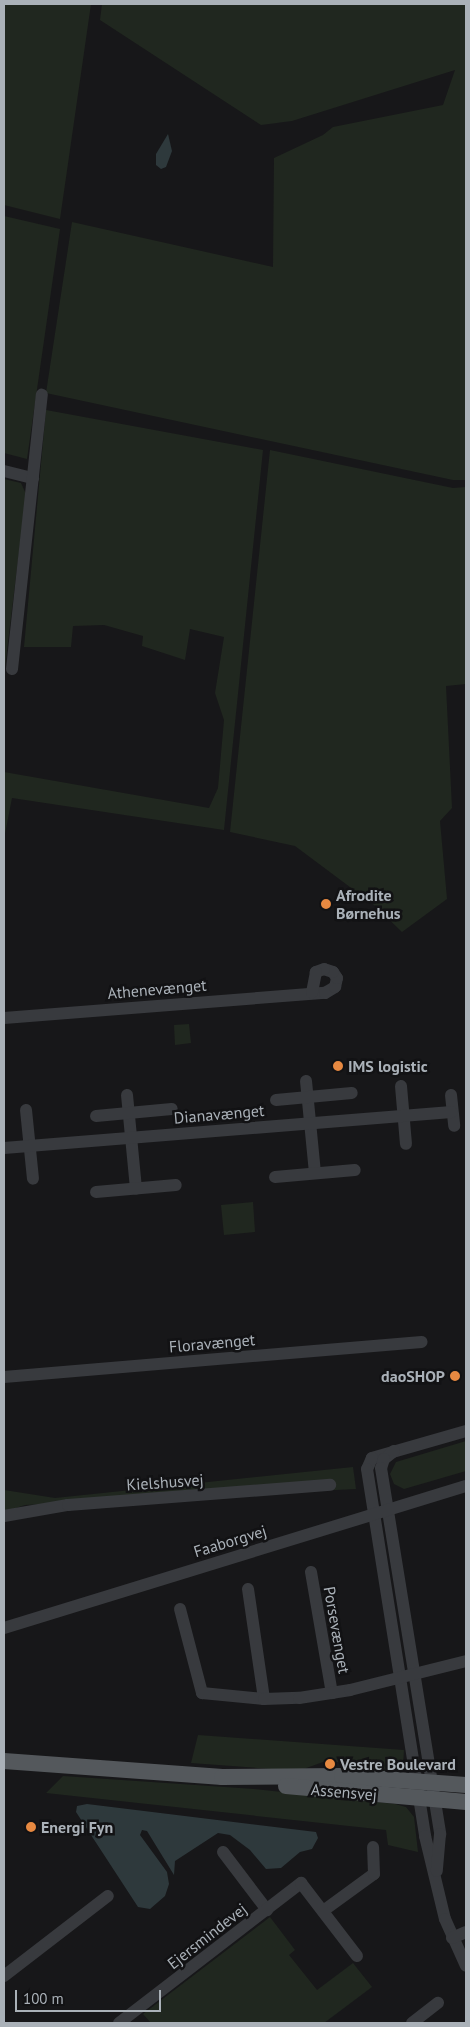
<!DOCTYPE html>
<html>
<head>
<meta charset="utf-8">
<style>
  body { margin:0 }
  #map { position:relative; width:470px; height:2027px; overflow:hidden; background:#171719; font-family:"PT Sans",sans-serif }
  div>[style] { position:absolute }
  .green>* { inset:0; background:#20271f }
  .water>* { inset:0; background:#2e393c }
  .minor>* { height:12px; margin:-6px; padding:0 6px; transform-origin:6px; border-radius:6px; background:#383a3e }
  .major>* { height:16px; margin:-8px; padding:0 8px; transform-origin:8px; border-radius:8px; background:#54585c }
  .dots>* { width:14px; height:14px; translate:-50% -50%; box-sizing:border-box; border:2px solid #121214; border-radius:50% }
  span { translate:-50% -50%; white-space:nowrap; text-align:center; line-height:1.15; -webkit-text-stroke:5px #121214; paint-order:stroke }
  .poi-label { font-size:16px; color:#aab1b8; font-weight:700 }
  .left { translate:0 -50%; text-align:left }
  .right { translate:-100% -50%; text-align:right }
  .street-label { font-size:16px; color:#aab1b8 }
  .frame { position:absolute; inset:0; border:5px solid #aab1b8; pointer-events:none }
  .scale { position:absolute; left:15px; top:1990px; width:146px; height:22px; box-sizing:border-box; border:2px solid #aab1b8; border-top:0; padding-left:6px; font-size:15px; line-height:18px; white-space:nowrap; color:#aab1b8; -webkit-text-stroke:4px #121214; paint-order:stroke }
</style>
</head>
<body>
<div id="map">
  <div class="green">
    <div style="clip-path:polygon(4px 4px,91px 4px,60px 219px,4px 205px)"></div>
    <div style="clip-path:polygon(102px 4px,466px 4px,466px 480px,453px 480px,46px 393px,72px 222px,273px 267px,274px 158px,323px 135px,333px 127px,443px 105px,455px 70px,292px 121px,261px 125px,100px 20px)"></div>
    <div style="clip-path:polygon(4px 216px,60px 229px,27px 459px,4px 453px)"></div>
    <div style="clip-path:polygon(46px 410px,263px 450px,224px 830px,12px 798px,4px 839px,4px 772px,209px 808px,218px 788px,224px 720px,215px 693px,224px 637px,190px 629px,185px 660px,142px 646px,143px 636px,104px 625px,73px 626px,71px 647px,24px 647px)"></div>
    <div style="clip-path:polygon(270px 450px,453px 488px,466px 487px,466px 684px,446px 686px,452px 808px,440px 821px,447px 899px,402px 932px,374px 905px,295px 846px,230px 832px)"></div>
    <div style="clip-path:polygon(4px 479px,21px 483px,26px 494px,4px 675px)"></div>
    <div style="clip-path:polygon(189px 1024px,191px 1043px,175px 1045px,174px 1025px)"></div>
    <div style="clip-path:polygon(253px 1202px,255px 1232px,224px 1235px,221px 1205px)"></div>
    <div style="clip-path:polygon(466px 1441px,466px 1471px,404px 1489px,394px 1484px,390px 1474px,396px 1462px)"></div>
    <div style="clip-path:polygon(353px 1467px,356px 1489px,25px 1505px,4px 1512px,4px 1490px,55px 1498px)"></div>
    <div style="clip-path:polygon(198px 1735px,404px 1750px,403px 1765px,380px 1772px,339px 1762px,323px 1762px,298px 1771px,191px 1763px)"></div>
    <div style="clip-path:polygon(63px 1776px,254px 1789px,395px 1804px,406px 1807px,414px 1817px,418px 1852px,388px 1845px,386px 1830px,46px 1793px)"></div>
    <div style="clip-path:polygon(270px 1917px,295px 1950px,289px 1955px,317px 1990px,353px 1963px,372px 1987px,324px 2023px,151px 2023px,143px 2014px)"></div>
  </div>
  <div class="water">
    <div style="clip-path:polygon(168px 134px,172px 151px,166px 167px,161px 169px,156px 165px,156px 154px)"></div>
    <div style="clip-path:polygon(87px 1804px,316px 1832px,318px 1838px,312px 1849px,300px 1852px,281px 1868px,266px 1869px,250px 1850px,230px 1835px,218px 1833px,175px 1861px,174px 1875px,147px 1831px,142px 1830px,140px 1835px,167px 1872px,169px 1884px,165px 1896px,150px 1909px,138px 1907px,76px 1812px,77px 1806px)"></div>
  </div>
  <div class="minor">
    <div style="left:4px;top:471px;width:30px;rotate:14deg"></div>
    <div style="left:12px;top:669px;width:276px;rotate:-83.8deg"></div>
    <div style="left:4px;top:1018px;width:322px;rotate:-4.5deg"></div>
    <div style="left:325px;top:993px;width:12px;rotate:-31deg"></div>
    <div style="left:335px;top:987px;width:9px;rotate:-77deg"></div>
    <div style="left:337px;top:978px;width:7px;rotate:-124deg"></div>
    <div style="left:333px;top:972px;width:9px;rotate:-162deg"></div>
    <div style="left:324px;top:969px;width:9px;rotate:159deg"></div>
    <div style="left:316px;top:972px;width:21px;rotate:101deg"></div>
    <div style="left:306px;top:1081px;width:92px;rotate:84.4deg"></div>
    <div style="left:401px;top:1086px;width:58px;rotate:85.1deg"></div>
    <div style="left:127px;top:1095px;width:94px;rotate:84.5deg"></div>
    <div style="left:451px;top:1095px;width:31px;rotate:84deg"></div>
    <div style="left:276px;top:1100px;width:76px;rotate:-5.3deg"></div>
    <div style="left:26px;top:1110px;width:69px;rotate:84.2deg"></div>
    <div style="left:96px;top:1116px;width:76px;rotate:-5.3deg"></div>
    <div style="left:4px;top:1148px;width:449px;rotate:-4.6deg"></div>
    <div style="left:275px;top:1177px;width:80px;rotate:-5deg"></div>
    <div style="left:96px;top:1192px;width:80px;rotate:-5deg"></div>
    <div style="left:4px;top:1377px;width:419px;rotate:-4.8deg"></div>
    <div style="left:466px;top:1431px;width:98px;rotate:164deg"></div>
    <div style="left:372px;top:1458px;width:12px;rotate:114deg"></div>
    <div style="left:367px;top:1469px;width:372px;rotate:81deg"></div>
    <div style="left:425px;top:1836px;width:85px;rotate:76.5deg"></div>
    <div style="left:445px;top:1919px;width:51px;rotate:65.9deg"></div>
    <div style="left:394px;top:1451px;width:13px;rotate:141deg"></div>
    <div style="left:384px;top:1459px;width:9px;rotate:108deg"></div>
    <div style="left:381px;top:1468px;width:371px;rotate:80.8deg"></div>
    <div style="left:440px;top:1834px;width:37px;rotate:95deg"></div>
    <div style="left:4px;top:1516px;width:65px;rotate:-9.8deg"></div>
    <div style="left:68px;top:1505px;width:263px;rotate:-4.4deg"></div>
    <div style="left:311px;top:1572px;width:123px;rotate:80.2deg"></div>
    <div style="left:248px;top:1589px;width:111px;rotate:81.7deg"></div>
    <div style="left:180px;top:1609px;width:87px;rotate:75.3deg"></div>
    <div style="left:202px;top:1693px;width:62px;rotate:5.5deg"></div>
    <div style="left:264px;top:1699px;width:35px;rotate:-2deg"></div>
    <div style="left:299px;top:1698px;width:52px;rotate:-8.9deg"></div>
    <div style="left:350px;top:1690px;width:120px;rotate:-14deg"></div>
    <div style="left:4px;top:1628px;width:483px;rotate:-17.1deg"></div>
    <div style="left:223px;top:1852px;width:73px;rotate:52.8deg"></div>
    <div style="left:323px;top:1911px;width:63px;rotate:-36deg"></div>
    <div style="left:374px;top:1874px;width:27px;rotate:-92deg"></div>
    <div style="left:452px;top:1938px;width:15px;rotate:-23deg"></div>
    <div style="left:4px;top:1976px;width:131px;rotate:-37.6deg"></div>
    <div style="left:119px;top:2023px;width:230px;rotate:-37.6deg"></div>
    <div style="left:301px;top:1883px;width:92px;rotate:52.5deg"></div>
    <div style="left:412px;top:2023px;width:33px;rotate:-38deg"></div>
  </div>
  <div class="major">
    <div style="left:4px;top:1761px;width:219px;rotate:4.2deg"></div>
    <div style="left:222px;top:1777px;width:120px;rotate:-0.5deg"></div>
    <div style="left:342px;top:1776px;width:124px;rotate:4.2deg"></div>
    <div style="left:286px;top:1786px;width:181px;rotate:5.1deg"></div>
  </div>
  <div class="dots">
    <div style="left:326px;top:904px;background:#e78941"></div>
    <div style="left:338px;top:1066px;background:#e78941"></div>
    <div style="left:455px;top:1376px;background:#e78941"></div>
    <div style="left:330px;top:1764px;background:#e78941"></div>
    <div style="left:31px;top:1827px;background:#e78941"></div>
  </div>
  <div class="poi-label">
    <span class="left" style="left:336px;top:904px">Afrodite<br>Børnehus</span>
    <span class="left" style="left:348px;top:1066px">IMS logistic</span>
    <span class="right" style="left:445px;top:1376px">daoSHOP</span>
    <span class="left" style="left:340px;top:1764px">Vestre Boulevard</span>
    <span class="left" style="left:41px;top:1827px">Energi Fyn</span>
  </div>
  <div class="street-label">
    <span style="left:157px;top:989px;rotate:-5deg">Athenevænget</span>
    <span style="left:219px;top:1114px;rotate:-5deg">Dianavænget</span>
    <span style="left:212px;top:1343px;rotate:-5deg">Floravænget</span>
    <span style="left:165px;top:1482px;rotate:-4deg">Kielshusvej</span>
    <span style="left:230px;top:1541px;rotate:-17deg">Faaborgvej</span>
    <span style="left:337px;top:1630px;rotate:80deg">Porsevænget</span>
    <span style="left:344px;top:1792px;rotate:5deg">Assensvej</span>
    <span style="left:207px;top:1936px;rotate:-38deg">Ejersmindevej</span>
  </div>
  <div class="frame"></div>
  <div class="scale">100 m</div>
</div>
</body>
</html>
